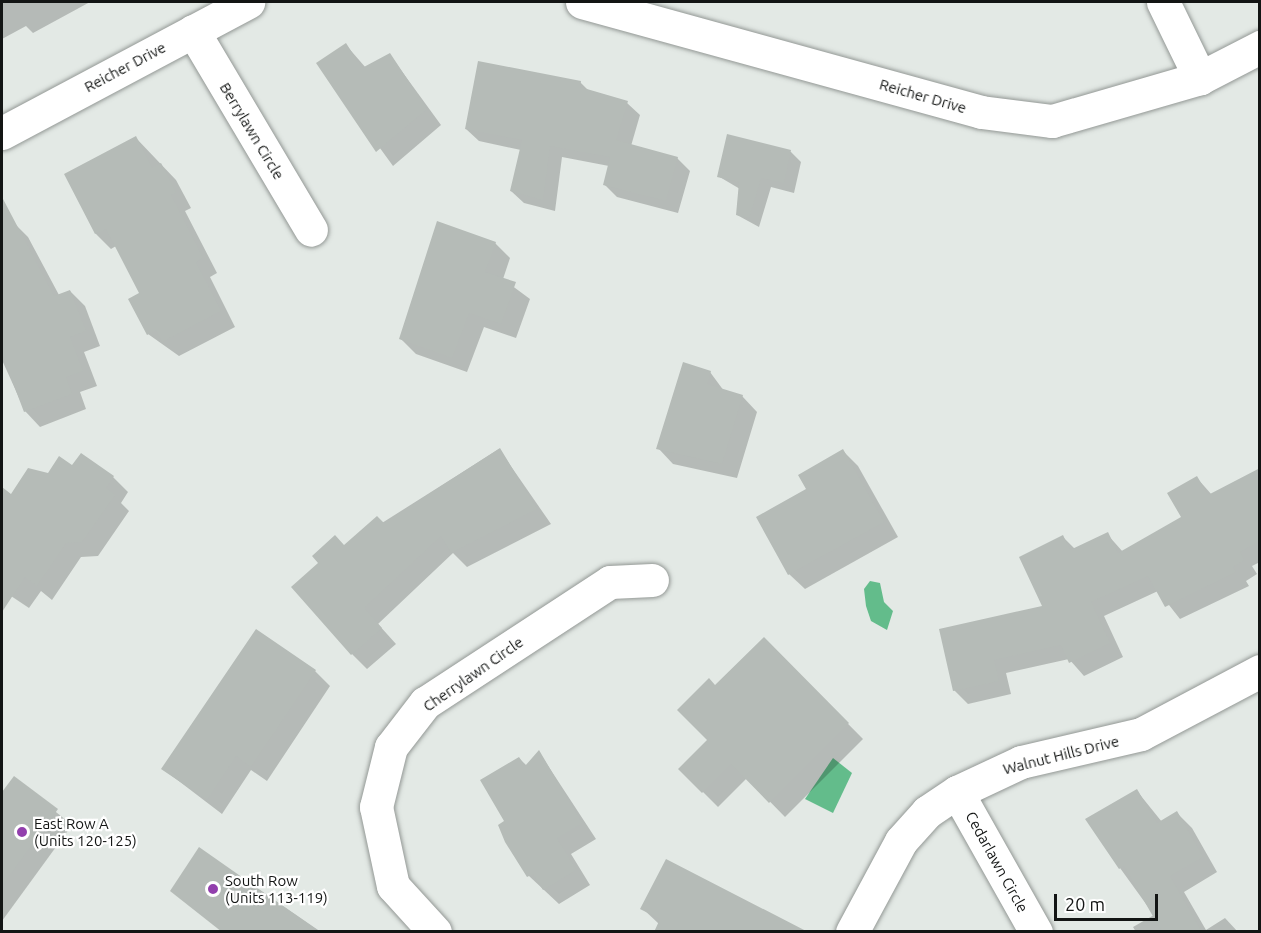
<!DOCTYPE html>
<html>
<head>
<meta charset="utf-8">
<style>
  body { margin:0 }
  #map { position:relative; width:1261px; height:933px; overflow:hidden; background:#e3e9e5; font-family:Ubuntu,sans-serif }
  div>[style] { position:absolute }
  .water>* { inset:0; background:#63bc8b }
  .shadow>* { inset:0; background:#0003 }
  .building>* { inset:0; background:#b5bbb7 }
  .roads { filter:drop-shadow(0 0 2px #939895) drop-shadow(0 0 2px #939895) }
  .minor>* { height:33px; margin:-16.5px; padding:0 16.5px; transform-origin:16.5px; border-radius:16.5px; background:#fff }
  .dots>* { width:16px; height:16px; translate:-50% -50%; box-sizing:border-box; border:3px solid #fff; border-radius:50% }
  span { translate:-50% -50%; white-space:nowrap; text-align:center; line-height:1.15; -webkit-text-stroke:4.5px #fff; paint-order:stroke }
  .street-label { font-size:15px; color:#131514 }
  .poi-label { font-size:15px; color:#131514 }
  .left { translate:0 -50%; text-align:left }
  .frame { position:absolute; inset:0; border:3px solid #131514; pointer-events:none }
  .scale { position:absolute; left:1054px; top:894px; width:104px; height:27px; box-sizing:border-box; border:3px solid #131514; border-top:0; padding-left:8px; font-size:18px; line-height:21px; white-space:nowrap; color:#131514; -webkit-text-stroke:4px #fff; paint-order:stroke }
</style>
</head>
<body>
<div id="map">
  <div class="water">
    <div style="clip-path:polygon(870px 581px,880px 583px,884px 602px,893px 611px,887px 630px,871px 621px,866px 606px,864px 589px)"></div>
    <div style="clip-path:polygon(833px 758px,852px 773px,833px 813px,805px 799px)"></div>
  </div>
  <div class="shadow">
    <div style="clip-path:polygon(2px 2px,90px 2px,33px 33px,26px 26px,2px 39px)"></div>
    <div style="clip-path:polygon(346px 45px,366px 68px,390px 55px,441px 125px,393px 166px,318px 63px)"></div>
    <div style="clip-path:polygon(580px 82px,590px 92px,627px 103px,640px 115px,631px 146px,677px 158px,690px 171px,678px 213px,617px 197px,604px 184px,609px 166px,562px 157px,555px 211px,524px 203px,511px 191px,521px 150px,479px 141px,466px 129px)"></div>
    <div style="clip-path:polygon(729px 136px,791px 152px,801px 162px,794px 193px,771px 187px,759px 227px,737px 215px,740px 189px,718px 176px)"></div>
    <div style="clip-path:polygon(136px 138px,176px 180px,191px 208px,185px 211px,217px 273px,210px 277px,235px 327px,179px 356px,148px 334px,141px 294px,116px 246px,111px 249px,96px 234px,66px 174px)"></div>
    <div style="clip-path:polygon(13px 222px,28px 237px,59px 295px,70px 291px,85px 306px,100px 346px,84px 352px,97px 386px,80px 392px,86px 409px,40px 427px,25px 411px,2px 360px,2px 228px)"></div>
    <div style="clip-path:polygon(495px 243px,510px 258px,503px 279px,530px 299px,516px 338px,484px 327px,467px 372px,416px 354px,401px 339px)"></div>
    <div style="clip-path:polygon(710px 372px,724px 391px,742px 396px,757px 412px,737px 478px,673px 464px,658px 448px)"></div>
    <div style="clip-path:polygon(499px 449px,551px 524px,467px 567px,453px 553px,378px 624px,396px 644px,367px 669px,352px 654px,344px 547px)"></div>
    <div style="clip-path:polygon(843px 451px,858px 466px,898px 537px,805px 589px,789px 574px,808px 489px)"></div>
    <div style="clip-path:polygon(72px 468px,113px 477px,128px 492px,121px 503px,129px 511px,98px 556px,81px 557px,52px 600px,41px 591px,29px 608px,2px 590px,2px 489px,12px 496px)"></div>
    <div style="clip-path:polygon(1260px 471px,1260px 562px,1252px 566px,1257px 574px,1246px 581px,1249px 586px,1180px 619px,1158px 591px,1104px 616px,1123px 657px,1084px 676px,1069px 659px,1006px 673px,1011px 694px,968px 704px,954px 690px,1044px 607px,1063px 537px,1075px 549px,1107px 534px,1123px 552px,1183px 518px,1197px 478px,1212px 495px)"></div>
    <div style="clip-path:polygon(764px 639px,863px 739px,785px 817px,747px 778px,718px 807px,680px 769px,709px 740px,715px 687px)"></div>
    <div style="clip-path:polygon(315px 671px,330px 686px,267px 781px,251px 770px,222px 814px,163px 769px)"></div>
    <div style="clip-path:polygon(539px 752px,596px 839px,571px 854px,590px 885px,559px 904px,529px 876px,506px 841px,519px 758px,527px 766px)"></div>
    <div style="clip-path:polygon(14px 778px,72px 825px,2px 921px,2px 796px)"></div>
    <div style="clip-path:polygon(1137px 791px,1162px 822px,1177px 813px,1192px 828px,1217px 872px,1184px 892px,1206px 930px,1225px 918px,1238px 932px,1136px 932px,1133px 927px,1154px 915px,1120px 868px)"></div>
    <div style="clip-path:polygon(200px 849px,321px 932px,225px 932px,172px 891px)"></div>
    <div style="clip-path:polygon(642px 908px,776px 917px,659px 924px)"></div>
  </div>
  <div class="building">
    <div style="clip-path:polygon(346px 43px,362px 68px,390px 53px,427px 109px,376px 152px,316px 63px)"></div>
    <div style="clip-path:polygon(478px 61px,581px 81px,580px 87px,628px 101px,616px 140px,678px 157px,666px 201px,603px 185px,610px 157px,550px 146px,543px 200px,510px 191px,522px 140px,465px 129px)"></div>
    <div style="clip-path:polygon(727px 134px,791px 150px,784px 183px,761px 178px,749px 218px,736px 215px,739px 182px,717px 177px)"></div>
    <div style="clip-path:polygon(136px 136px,152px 168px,161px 163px,176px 193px,171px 195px,203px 258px,196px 262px,221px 311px,162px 342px,156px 330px,147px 335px,128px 299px,139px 293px,106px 229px,95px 234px,64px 174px)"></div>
    <div style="clip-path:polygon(2px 197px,54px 296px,70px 290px,86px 331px,70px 337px,83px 371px,66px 377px,72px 394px,24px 412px,2px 354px)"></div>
    <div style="clip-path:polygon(437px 221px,496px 242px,485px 272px,516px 282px,501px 324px,469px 313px,452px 358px,399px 339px)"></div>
    <div style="clip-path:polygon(683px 362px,711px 371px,707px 384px,743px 395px,722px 464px,656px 449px)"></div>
    <div style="clip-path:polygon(500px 448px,537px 509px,451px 553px,441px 536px,364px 608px,382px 628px,351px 655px,291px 587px,318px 563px,312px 556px,335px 535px,344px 545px,377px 516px,384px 523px)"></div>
    <div style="clip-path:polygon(843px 449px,884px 522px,788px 575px,756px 517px,806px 489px,798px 475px)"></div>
    <div style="clip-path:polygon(81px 453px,114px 476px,106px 488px,115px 495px,82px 542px,66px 543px,37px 586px,25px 577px,2px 612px,2px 487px,11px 494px,28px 468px,48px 473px,59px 456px,72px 465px)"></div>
    <div style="clip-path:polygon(1260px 468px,1260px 541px,1240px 552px,1244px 560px,1233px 567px,1236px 572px,1165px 607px,1148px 576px,1091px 602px,1110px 643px,1069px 663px,1061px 645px,994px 660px,999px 681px,953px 691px,939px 629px,1042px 606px,1019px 557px,1063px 535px,1070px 550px,1108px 532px,1118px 553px,1181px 517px,1167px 493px,1197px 476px,1208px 495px)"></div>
    <div style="clip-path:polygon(256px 629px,316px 670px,251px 767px,236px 756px,207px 800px,161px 769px)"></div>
    <div style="clip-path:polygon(764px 637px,849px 723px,769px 803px,731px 764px,702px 793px,678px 769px,707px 740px,677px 710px,709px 678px,715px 685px)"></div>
    <div style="clip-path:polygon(539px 750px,582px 823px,557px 838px,576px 870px,543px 890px,533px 874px,527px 877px,505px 842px,498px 825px,504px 821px,480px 780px,519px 757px,525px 766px)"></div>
    <div style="clip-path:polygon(14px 776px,58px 809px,2px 886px,2px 792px)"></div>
    <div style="clip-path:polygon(1137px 789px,1157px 823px,1177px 811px,1203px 857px,1170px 876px,1202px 932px,1162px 932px,1124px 866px,1119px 869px,1085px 819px)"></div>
    <div style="clip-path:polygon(199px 847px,320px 932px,222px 932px,170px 891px)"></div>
    <div style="clip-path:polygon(666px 859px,808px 932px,654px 932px,660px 919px,640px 909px)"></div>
  </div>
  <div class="roads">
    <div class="minor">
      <div style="left:582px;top:2px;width:414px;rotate:15.4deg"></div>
      <div style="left:981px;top:112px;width:72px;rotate:7.2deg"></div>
      <div style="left:1052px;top:121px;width:154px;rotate:-16.2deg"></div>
      <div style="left:1200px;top:78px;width:68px;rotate:-27.3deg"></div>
      <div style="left:1163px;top:2px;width:85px;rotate:64deg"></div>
      <div style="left:193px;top:31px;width:231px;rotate:59.3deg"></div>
      <div style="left:2px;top:133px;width:279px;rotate:-28deg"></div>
      <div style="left:957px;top:792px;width:161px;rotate:60.6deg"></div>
      <div style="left:435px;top:932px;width:62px;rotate:-132.4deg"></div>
      <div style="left:393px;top:886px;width:81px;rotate:-102.1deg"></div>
      <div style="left:376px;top:807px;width:62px;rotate:-76deg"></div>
      <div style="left:391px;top:747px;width:56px;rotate:-52.3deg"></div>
      <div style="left:425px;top:703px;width:221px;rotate:-33.2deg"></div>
      <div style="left:610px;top:582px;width:42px;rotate:-2.7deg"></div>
      <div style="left:852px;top:932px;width:103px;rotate:-61.7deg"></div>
      <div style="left:901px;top:841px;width:39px;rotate:-48deg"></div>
      <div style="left:927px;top:812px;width:36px;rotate:-34deg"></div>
      <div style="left:957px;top:792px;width:71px;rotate:-25.1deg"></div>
      <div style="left:1021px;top:762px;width:123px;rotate:-13.1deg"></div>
      <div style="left:1141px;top:734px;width:135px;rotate:-27.9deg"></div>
    </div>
  </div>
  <div class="dots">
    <div style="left:22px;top:832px;background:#923fad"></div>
    <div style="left:213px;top:889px;background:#923fad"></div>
  </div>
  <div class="street-label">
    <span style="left:125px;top:67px;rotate:-28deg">Reicher Drive</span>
    <span style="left:923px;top:96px;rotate:16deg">Reicher Drive</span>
    <span style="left:252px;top:131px;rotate:59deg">Berrylawn Circle</span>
    <span style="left:473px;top:674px;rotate:-35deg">Cherrylawn Circle</span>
    <span style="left:1061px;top:755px;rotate:-14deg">Walnut Hills Drive</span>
    <span style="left:997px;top:862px;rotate:61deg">Cedarlawn Circle</span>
  </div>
  <div class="poi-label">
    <span class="left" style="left:34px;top:832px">East Row A<br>(Units 120-125)</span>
    <span class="left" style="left:225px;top:889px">South Row<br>(Units 113-119)</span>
  </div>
  <div class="frame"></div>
  <div class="scale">20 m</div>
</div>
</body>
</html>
